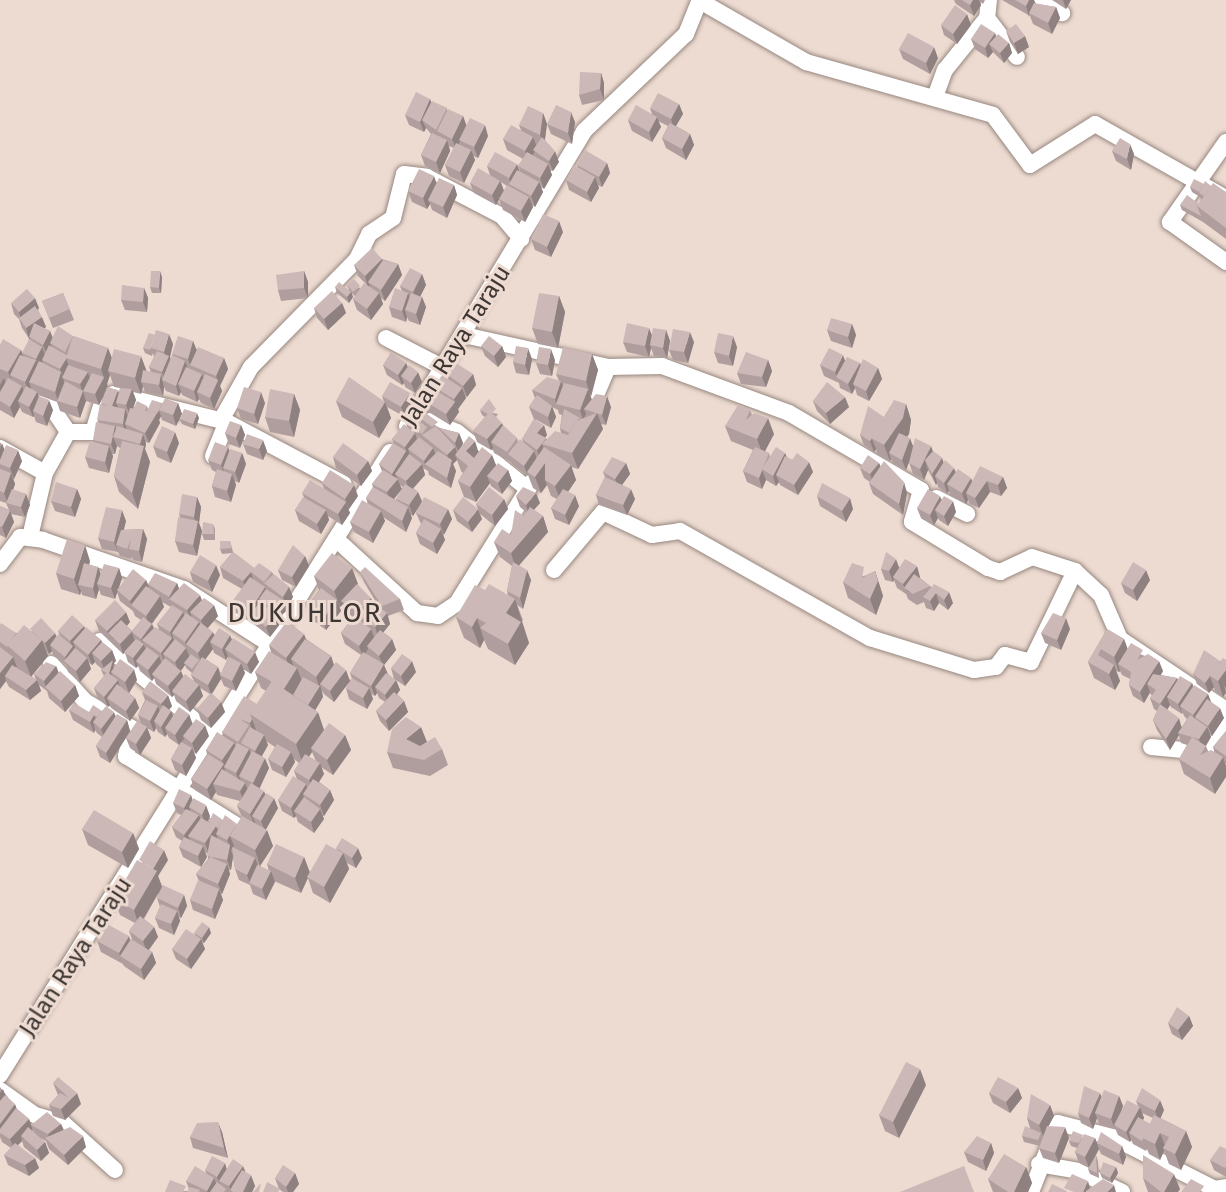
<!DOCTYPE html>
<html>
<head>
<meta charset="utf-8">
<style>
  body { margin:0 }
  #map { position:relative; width:1226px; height:1192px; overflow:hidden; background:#eddbd2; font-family:"Fira Sans",sans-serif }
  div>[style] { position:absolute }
  .roads { filter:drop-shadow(0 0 2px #97877f) drop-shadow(0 0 2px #97877f) }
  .minor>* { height:16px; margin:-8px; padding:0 8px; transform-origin:8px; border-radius:8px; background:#fff }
  .wall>* { inset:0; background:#af9e9d }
  .shaded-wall>* { inset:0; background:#8f8180 }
  .building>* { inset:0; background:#ccb8b7 }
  span { translate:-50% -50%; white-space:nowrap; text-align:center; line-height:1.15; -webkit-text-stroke:6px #eddbd2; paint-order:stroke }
  .street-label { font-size:24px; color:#3e3733 }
  .quarter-label { font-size:28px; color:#3e3733; letter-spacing:2px }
</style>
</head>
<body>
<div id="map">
  <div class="roads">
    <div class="minor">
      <div style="left:989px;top:0;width:18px;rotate:96deg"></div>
      <div style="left:987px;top:18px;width:49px;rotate:52.4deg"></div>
      <div style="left:1041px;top:0;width:25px;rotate:32deg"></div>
      <div style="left:700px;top:1px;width:122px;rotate:29.9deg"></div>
      <div style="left:806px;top:62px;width:194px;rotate:15.8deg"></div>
      <div style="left:993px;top:115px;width:62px;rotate:53.5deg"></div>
      <div style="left:1030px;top:165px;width:77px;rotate:-32.2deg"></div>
      <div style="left:1095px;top:124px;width:150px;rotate:29.5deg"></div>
      <div style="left:935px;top:97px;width:29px;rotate:-70deg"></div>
      <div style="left:945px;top:70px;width:67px;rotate:-51.1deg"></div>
      <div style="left:1226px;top:142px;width:98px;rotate:125deg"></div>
      <div style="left:1170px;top:222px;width:69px;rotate:35.5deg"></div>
      <div style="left:464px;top:335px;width:148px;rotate:12.5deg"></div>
      <div style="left:608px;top:367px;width:54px;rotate:-1.1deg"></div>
      <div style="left:662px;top:366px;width:135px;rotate:20.3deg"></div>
      <div style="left:789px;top:413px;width:153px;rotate:30.3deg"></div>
      <div style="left:921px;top:490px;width:33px;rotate:106deg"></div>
      <div style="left:912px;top:522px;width:89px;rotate:31.2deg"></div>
      <div style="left:988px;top:568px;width:13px;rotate:18deg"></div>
      <div style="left:1000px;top:572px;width:35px;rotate:-25deg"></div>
      <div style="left:1032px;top:557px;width:45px;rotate:18deg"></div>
      <div style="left:1075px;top:571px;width:35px;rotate:43deg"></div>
      <div style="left:1101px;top:595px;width:48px;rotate:66.6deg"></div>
      <div style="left:1120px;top:639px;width:128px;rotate:33.8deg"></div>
      <div style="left:386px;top:338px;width:65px;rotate:27.3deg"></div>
      <div style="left:0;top:382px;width:55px;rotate:24.7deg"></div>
      <div style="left:50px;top:405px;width:32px;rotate:56deg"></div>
      <div style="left:588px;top:414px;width:51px;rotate:-66.9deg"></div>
      <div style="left:221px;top:420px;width:61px;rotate:-60.5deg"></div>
      <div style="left:251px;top:367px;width:151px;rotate:-45.5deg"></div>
      <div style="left:357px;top:259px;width:28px;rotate:-64deg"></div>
      <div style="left:369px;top:234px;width:29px;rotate:-34deg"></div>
      <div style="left:393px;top:218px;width:45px;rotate:-76deg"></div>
      <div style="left:404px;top:174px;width:23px;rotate:7deg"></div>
      <div style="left:427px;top:177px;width:85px;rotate:27.5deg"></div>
      <div style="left:502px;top:216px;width:30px;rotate:50deg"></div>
      <div style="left:430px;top:421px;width:29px;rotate:22deg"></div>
      <div style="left:457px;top:432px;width:91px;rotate:38.8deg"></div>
      <div style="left:528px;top:489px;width:12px;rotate:-59deg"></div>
      <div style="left:407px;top:426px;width:344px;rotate:-59deg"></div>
      <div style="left:584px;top:131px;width:141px;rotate:-43.6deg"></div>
      <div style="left:686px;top:34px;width:37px;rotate:-68deg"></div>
      <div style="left:0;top:448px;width:51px;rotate:29.1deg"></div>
      <div style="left:45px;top:473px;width:47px;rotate:-60.7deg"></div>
      <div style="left:68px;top:432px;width:25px"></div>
      <div style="left:93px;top:432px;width:34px;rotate:-73deg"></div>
      <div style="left:103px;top:400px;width:13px;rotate:-29deg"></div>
      <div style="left:114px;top:394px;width:116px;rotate:13.9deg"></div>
      <div style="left:227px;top:422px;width:132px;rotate:27.9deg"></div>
      <div style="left:213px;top:456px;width:37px;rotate:-68deg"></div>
      <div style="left:936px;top:498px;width:35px;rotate:27deg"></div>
      <div style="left:30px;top:537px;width:66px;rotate:-76.8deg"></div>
      <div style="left:336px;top:539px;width:110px;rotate:42.4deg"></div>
      <div style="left:417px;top:613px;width:21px;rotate:8deg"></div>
      <div style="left:438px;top:616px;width:23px;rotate:-34deg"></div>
      <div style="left:457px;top:603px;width:134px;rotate:-58.1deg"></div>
      <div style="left:0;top:564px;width:34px;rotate:-53deg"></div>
      <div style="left:20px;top:537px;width:23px;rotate:7deg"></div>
      <div style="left:43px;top:540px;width:149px;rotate:19.2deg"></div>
      <div style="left:184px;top:589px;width:103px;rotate:32.8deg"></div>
      <div style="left:554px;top:570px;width:76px;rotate:-49.8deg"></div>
      <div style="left:603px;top:512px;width:54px;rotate:25.1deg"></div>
      <div style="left:652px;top:535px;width:28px;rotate:-8deg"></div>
      <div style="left:680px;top:531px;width:218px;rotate:29.4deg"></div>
      <div style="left:870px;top:638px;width:109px;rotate:17.1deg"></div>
      <div style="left:974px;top:670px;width:22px;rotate:-8deg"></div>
      <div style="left:996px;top:667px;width:15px;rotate:-53deg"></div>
      <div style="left:1005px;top:655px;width:27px;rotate:15deg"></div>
      <div style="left:1031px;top:662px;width:101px;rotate:-64.2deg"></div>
      <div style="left:100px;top:641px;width:145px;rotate:40deg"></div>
      <div style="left:51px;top:664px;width:52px;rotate:47.4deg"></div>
      <div style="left:86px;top:702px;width:53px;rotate:29.5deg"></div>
      <div style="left:132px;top:728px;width:29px;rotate:102deg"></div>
      <div style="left:126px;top:756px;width:136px;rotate:32.1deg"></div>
      <div style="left:1151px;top:747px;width:53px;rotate:5.4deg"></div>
      <div style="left:1204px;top:752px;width:36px;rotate:-53deg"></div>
      <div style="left:0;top:1075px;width:735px;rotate:-57.95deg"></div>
      <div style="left:0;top:1090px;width:43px;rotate:35.5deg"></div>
      <div style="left:35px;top:1115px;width:29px;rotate:16deg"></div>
      <div style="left:63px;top:1123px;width:70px;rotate:42.1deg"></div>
      <div style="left:1039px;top:1164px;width:40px;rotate:10deg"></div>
      <div style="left:1078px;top:1171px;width:49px;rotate:25.5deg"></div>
      <div style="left:1031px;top:1192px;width:74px;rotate:-68.6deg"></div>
      <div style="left:1058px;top:1123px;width:56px;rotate:14.5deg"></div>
      <div style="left:1112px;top:1137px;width:115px;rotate:26.8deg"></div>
      <div style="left:1215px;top:1189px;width:11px;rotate:-10deg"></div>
    </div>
  </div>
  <div class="wall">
    <div style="clip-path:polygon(954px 0,985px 0,983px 4px,979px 1px,981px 5px,974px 16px,956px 4px)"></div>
    <div style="clip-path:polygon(1002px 0,1034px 0,1036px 4px,1056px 7px,1060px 18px,1052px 34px,1033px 24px,1030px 16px)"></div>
    <div style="clip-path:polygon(1052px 0,1071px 0,1066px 9px)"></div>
    <div style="clip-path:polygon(941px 25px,971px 25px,957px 44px,944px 35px)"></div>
    <div style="clip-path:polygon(1006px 31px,1029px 47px,1018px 54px,1010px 42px)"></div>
    <div style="clip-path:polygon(995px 33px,996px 36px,1009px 43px,1012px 53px,1004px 63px,993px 52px,988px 58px,975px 49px,971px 39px)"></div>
    <div style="clip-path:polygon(899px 49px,938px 58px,930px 74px,903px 59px)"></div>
    <div style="clip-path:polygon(601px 73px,604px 83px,604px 100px,582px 105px,579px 95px)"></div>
    <div style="clip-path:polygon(430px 99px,431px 102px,447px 108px,447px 110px,463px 116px,466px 125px,488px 136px,478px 158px,473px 156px,475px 160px,464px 183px,449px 176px,445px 165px,454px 148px,449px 146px,450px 151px,440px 173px,425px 166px,421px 155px,431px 134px,426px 128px,424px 132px,409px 125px,405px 115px)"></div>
    <div style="clip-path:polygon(679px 104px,683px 114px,676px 126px,690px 134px,694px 145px,686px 160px,666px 148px,662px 138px,668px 126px,658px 121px,661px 127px,652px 142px,632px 131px,628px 120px,652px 114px,650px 108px)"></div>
    <div style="clip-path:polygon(evenodd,543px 113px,547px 124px,545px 140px,559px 162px,553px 171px,550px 170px,552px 175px,544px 189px,541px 187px,543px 192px,535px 207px,532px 205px,533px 207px,525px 222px,503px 210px,499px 199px,496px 205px,474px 193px,470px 183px,490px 175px,487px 166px,520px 171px,518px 166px,523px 159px,507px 150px,503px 139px,521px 130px,519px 125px,543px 113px,501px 182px,507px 186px,504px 191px,501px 182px)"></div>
    <div style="clip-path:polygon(575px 122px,572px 144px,551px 134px,547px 124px)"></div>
    <div style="clip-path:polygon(1112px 151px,1134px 154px,1131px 170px,1116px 161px)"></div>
    <div style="clip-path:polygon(607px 163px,610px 173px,602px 187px,598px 185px,599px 188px,591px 202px,569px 190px,566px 180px,578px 168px,577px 165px)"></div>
    <div style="clip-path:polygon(436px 182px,454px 185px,457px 195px,447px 218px,432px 210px,430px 204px,427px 209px,412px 202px,408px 191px)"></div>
    <div style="clip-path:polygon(1204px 184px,1211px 186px,1226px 192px,1226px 239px,1203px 222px,1182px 210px,1180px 205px,1199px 204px,1201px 200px,1200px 197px,1192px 192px,1190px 187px)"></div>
    <div style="clip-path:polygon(563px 232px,551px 257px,535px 250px,531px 239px)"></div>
    <div style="clip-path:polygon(382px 259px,398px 264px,402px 275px,385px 301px,381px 298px,383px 304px,371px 320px,357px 310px,353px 299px,355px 296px,352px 293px,353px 297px,349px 303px,337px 293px,335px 287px,349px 290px,347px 285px,361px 288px,366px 284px,358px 276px,354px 265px)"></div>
    <div style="clip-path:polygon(304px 271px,308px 282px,308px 298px,281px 301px,278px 290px)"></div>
    <div style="clip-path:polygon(422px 274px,426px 285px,420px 296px,422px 297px,426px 307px,420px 325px,409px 321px,407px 317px,406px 322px,392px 317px,389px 307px,402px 291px,400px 286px)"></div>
    <div style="clip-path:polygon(162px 277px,161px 293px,152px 293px,150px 287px)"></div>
    <div style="clip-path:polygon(144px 288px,148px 298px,147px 312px,125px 310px,121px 300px)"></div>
    <div style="clip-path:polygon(63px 293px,74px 320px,53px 328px,42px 301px)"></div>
    <div style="clip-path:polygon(559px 296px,565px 312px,558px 348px,538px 344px,532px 328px)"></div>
    <div style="clip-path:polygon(evenodd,11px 303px,39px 308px,38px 310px,46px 327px,44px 328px,50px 331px,53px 338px,73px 336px,108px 348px,112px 358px,146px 371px,151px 372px,149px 367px,154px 357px,153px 353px,152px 356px,145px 353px,143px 348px,173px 344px,170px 357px,170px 359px,173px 356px,172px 354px,193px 341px,196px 349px,224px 358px,228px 369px,220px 386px,222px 391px,214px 409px,201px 403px,199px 399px,197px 402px,182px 395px,181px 392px,179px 396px,166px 391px,164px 387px,163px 396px,145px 392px,143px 386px,141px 394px,133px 392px,136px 400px,133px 409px,147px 406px,148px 409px,162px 403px,178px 403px,182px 414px,176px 426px,162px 420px,161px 416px,159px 420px,160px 423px,149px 443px,146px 442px,145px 449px,150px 462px,138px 509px,119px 492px,114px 476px,120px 448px,117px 446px,115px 454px,112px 454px,113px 456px,109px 473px,89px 468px,85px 457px,93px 442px,103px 397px,99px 405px,86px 401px,80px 418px,60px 411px,57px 402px,38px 395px,53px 410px,47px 426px,36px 422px,34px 416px,33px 417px,22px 412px,20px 407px,14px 418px,0 410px,0 345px,21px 350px,23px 355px,22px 353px,30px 340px,22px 328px,19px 319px,14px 314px,11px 303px,110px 375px,114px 387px,120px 388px,119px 393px,108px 387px,107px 384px,110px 375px)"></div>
    <div style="clip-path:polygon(342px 303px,346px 313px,328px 330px,317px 318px,314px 308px)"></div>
    <div style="clip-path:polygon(852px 324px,856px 335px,852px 348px,831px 341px,827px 330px)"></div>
    <div style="clip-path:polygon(666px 330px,670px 341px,667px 358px,654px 356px,651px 348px,649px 357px,627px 352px,623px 342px)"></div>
    <div style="clip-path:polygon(694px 342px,688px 363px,673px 360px,669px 350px)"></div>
    <div style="clip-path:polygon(481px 346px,502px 346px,506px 357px,498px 367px,485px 356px)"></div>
    <div style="clip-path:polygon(737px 347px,733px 366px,718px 363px,714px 352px)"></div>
    <div style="clip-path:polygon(evenodd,592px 354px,598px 370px,590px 396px,592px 400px,611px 407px,606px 425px,601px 424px,603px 429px,578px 469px,571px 467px,576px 480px,568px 492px,579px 506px,569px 525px,555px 519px,551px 508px,557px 499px,551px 496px,547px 485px,541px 493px,533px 488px,528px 475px,528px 476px,512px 464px,511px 462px,494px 453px,493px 448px,491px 450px,477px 442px,473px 431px,485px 417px,482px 415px,480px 410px,498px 414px,496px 417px,503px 426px,517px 438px,518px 441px,523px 442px,522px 439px,534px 419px,529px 407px,535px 398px,532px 390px,559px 381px,556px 374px,592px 354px,552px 407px,558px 410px,559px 414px,562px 415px,560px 428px,561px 433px,547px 439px,545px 438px,547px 435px,535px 419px,551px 428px,556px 417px,552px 407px)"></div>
    <div style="clip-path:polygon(532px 359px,529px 375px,516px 373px,513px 362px)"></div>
    <div style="clip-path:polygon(555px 360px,552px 376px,540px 374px,536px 363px)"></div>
    <div style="clip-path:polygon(768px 360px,772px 371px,766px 387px,741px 384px,737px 373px)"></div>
    <div style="clip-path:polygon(845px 361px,860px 363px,861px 366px,878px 368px,882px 379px,869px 401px,857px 395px,855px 388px,852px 394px,840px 388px,839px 383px,824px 376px,820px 365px)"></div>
    <div style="clip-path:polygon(406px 363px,408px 367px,422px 382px,415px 393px,405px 387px,404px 383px,402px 385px,387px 375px,383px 365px)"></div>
    <div style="clip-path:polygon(445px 373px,473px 374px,476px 385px,467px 397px,465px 396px,466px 398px,458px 409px,459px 412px,450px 425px,427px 411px,423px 400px,435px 390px,434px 387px,447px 378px)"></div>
    <div style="clip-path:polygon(294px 394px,300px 410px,294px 437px,270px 432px,265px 417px)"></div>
    <div style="clip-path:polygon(382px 396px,413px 403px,405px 417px,387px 407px,391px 418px,379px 438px,342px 417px,336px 401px,384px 402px)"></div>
    <div style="clip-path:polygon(813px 401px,849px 407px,830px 424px,817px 411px)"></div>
    <div style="clip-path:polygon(265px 403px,258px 424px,241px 419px,237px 408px)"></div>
    <div style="clip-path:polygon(906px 404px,911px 420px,909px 434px,907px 437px,913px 446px,933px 451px,942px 458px,943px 462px,956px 472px,972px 481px,1003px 477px,1007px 488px,1001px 496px,990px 492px,979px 508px,970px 504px,968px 500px,966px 504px,950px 495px,949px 491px,947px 493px,938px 487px,937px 483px,936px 485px,928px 470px,924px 480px,913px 474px,909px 462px,906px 470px,893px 463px,891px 459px,890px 461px,877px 454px,876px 449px,874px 452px,864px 445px,860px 435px,884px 417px)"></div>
    <div style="clip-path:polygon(750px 410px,752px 415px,774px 434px,765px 451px,769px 453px,770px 457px,785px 453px,787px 457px,813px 472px,798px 495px,780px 485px,779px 482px,776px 486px,766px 480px,762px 489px,747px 482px,743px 471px,753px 450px,731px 441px,725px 426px)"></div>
    <div style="clip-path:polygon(evenodd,412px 412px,440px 428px,459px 433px,463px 443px,462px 446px,492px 455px,496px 466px,508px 470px,512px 481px,502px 494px,491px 486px,490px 483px,476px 502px,464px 497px,458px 481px,463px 473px,461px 471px,457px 460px,453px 464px,456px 471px,451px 488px,429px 475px,428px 471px,423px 468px,425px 475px,413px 488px,418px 492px,422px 501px,452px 519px,443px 535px,445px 540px,437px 554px,420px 544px,416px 533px,421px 524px,416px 513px,420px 505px,413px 516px,410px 514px,412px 518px,406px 532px,383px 517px,385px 521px,373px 543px,354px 532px,350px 522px,368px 504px,366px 498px,373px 487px,372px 484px,382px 471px,379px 464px,394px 443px,392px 439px,407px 426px,405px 422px,414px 417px,412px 412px,400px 485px,403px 487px,396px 500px,394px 499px,400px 485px)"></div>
    <div style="clip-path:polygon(199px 418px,195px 429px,182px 424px,180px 419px)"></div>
    <div style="clip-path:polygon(241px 425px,245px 435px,240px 448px,229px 444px,225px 433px)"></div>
    <div style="clip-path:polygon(0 442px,4px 449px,22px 461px,14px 479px,13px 478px,15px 484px,13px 490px,26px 494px,30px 505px,25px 517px,11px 514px,14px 522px,6px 538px,0 535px,0 506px,9px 510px,6px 503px,0 501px)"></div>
    <div style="clip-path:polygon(179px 443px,171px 463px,157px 457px,153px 446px)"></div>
    <div style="clip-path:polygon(243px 444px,267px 451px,263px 460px,247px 454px)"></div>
    <div style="clip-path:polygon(229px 451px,242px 453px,246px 464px,239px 483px,235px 481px,236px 485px,231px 502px,215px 497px,212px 486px,216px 472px,212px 470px,208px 460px)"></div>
    <div style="clip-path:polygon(333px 457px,368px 461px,372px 471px,361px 486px,336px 468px)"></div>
    <div style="clip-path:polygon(626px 463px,630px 474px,622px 485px,635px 499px,627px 515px,599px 505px,596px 495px,605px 477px,603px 472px)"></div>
    <div style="clip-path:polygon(879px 463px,881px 467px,907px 493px,903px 515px,873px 494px,869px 483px,870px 482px,864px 478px,860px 468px)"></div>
    <div style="clip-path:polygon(322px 483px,358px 496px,349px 509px,348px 509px,350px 513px,342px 525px,328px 516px,329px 520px,321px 534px,299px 521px,295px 510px,304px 497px,302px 493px,324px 489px)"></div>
    <div style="clip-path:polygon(77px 489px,81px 499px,75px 517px,55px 511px,51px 501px)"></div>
    <div style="clip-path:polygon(516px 496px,540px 503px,534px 510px,543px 516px,548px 532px,519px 565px,531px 580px,523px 609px,517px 605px,523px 620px,521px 622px,529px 643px,515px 665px,488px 649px,484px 640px,480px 648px,464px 638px,456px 617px,485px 590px,508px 595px,507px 591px,512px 566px,500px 557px,494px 542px,511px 535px,526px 512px,520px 507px)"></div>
    <div style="clip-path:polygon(817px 496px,853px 509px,846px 522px,820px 506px)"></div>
    <div style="clip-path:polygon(197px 497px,201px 507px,199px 523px,202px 531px,197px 556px,179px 552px,175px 541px,180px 517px,179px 514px)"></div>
    <div style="clip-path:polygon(504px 499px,508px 509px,495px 526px,480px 514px,476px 504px)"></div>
    <div style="clip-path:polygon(942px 499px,956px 512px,948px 526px,939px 520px,938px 518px,934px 525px,921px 518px,917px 508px)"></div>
    <div style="clip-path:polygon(453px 510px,482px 519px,472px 532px,457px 521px)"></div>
    <div style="clip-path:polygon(126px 521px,123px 530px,143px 529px,147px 539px,142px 562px,133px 560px,132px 557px,131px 559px,120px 556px,118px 552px,102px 549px,98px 538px)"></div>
    <div style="clip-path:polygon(213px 524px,215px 529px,215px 540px,204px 540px,202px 534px)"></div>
    <div style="clip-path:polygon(230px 541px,233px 552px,254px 568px,272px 572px,273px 574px,289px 587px,293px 597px,287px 607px,286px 606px,287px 610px,278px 619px,280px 624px,270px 637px,254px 624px,253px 621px,236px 612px,232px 602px,242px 589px,223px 578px,220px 567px,232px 553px,222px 554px,220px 549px)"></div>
    <div style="clip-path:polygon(305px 556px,309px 566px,296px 587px,282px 580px,278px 570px)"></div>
    <div style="clip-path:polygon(evenodd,90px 561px,89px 565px,98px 567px,100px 574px,119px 568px,122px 578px,119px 587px,146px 580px,148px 584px,177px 583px,179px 589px,202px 600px,218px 616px,208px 628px,215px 635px,232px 639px,259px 662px,251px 674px,243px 669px,245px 673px,236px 691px,224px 686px,221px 679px,212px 694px,221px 702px,225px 712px,211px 728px,201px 720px,197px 709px,210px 694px,200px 688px,203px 696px,190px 712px,176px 701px,174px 695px,172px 697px,156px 684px,154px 678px,152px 681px,140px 671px,138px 666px,136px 668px,128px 662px,125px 653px,123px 654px,99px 631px,95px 620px,130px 622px,127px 626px,132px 631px,141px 620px,135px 616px,133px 611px,120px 601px,117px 592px,115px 599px,101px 595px,99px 589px,96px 599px,82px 595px,81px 591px,80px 595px,61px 589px,56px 573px,90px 561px,162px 602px,171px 607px,157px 624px,159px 629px,154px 628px,152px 624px,164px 607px,162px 602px,90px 561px,213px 649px,214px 653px,226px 660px,228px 656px,228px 658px,221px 674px,218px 667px,205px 659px,213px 649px,90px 561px,185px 665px,186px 668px,192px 673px,191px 675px,194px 681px,183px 676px,181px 671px,185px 665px)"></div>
    <div style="clip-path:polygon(899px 567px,920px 577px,920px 578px,930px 586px,953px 603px,948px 610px,939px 603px,934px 611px,926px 608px,924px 602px,917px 605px,908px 599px,906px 594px,897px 588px,894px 580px,893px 582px,885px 580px,881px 569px)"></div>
    <div style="clip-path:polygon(evenodd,352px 568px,358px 585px,373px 603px,380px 609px,364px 582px,360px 572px,400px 599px,404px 610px,388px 616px,390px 624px,383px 632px,392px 639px,396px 650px,384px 665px,388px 674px,394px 679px,391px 668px,416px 672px,405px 686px,396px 680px,400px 690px,397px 694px,404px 701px,408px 712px,389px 731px,380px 721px,376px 711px,385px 702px,379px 698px,377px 693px,375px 696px,371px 694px,373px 699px,367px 709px,349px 699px,346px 688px,350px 681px,334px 702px,324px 694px,322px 691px,323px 697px,315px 710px,324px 730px,345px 735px,351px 750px,333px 775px,321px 767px,324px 774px,319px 782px,330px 790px,334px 800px,324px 816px,322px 815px,324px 819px,314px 833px,298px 822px,296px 816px,294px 818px,282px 811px,278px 800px,297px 779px,294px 771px,299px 763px,294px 759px,295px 762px,286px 777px,272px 770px,268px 759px,275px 747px,266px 741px,268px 745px,262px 756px,269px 768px,259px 788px,278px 808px,266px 829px,273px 846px,260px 866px,258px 864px,258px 865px,269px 871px,267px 864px,304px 857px,310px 873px,337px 850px,336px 848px,362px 858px,356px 868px,347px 863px,349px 869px,330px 903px,313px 893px,308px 878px,301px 893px,274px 881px,266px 900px,253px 894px,250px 885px,239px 880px,235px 869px,233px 857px,231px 870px,229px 870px,230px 874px,222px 894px,221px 894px,223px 900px,215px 919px,193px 910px,190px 900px,199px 881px,196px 874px,208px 859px,208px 854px,205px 852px,207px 857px,201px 867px,183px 857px,179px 847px,182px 841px,176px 837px,172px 827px,181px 815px,177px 813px,173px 803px,191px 795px,192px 799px,210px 816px,208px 821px,223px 820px,237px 825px,242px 817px,237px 806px,240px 801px,217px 795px,216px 792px,211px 800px,195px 790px,191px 779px,207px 754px,206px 750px,223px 735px,222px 732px,257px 704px,266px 691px,261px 688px,255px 672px,271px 652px,269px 645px,306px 639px,331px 656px,334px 665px,350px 680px,352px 679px,350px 673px,361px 655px,345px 644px,341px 633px,353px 617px,345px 611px,343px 604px,340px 607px,339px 606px,341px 611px,326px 630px,310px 618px,307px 607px,319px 590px,314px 576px,352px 568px,312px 752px,316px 761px,309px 757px,312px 752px)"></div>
    <div style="clip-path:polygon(875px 571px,883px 596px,876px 615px,848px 598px,843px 582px,867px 575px)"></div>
    <div style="clip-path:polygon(190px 572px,220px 575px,212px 592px,193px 582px)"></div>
    <div style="clip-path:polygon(1150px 580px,1137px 601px,1125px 593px,1121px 583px)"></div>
    <div style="clip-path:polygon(0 625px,16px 633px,31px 631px,56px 636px,60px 636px,58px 631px,85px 628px,101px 640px,102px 642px,112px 650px,116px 661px,114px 663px,114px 667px,137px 680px,129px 693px,135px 698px,139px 708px,130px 721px,111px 708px,110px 705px,108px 707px,98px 699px,94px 688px,104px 676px,101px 670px,102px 669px,96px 664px,95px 662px,92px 665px,89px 663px,91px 669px,80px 682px,68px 672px,66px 665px,53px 655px,52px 651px,49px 654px,47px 652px,48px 656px,31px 676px,36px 680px,34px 674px,56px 666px,59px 673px,75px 685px,79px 696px,65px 712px,49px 698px,47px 691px,39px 685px,41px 691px,30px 700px,9px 687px,6px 681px,0 689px)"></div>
    <div style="clip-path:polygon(1070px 629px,1061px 650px,1045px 643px,1041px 633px)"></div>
    <div style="clip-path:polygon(evenodd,1107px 629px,1124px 639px,1127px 649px,1145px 656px,1163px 671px,1161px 675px,1177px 678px,1178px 680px,1192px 683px,1193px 686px,1208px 694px,1210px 701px,1224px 718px,1212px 736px,1210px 735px,1211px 737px,1206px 746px,1208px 751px,1215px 753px,1213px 747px,1226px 731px,1226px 764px,1225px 763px,1226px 766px,1215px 794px,1184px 774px,1179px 759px,1187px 745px,1181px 743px,1179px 735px,1170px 750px,1157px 730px,1153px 720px,1157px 711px,1154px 709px,1150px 698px,1152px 696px,1150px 693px,1144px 703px,1133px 696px,1129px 685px,1130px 679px,1122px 675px,1120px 671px,1119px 672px,1116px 671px,1120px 681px,1115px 690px,1094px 678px,1088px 662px,1107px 629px,1170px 705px,1171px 707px,1182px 714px,1183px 713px,1184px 716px,1187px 719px,1182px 727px,1167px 710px,1170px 705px)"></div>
    <div style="clip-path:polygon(1226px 660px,1226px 693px,1223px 697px,1215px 691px,1214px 687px,1209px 693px,1197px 684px,1193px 674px,1220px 661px)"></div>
    <div style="clip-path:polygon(142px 692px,172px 706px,169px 710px,173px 716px,192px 723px,209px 736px,196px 754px,194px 752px,196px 758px,186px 776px,175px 770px,171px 759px,179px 745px,169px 738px,167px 734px,165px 737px,158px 732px,156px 728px,154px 732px,147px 728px,151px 738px,140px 755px,130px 748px,126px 738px,110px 763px,100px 757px,96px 746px,102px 737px,97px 733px,95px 730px,94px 733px,73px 720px,69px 710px,89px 712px,102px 711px,127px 720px,130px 731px,141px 724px,138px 715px,145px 700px)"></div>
    <div style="clip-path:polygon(426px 742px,442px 749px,448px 765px,430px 776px,393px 768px,387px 752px)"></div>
    <div style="clip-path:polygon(82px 829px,133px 833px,139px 849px,128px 868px,88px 845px)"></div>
    <div style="clip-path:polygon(168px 860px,158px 876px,162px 886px,184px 895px,187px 906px,181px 918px,179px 917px,180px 921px,174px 935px,159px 928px,155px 918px,160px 907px,157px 898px,159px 892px,144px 919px,154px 927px,158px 937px,149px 950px,152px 952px,156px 963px,144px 980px,124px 966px,123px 964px,101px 952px,97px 941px,130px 940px,132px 939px,129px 931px,135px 923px,120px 915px,114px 899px)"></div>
    <div style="clip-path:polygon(194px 933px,211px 933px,204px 943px,202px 942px,205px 949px,191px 969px,176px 959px,172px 949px,195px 935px)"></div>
    <div style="clip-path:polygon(1189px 1016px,1193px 1026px,1182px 1040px,1172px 1034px,1168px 1023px)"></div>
    <div style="clip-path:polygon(53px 1083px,81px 1104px,65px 1120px,53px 1116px,49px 1105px,58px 1095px)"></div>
    <div style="clip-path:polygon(926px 1085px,899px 1138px,885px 1131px,879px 1115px)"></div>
    <div style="clip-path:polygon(0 1087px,17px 1109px,29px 1119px,32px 1130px,34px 1132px,31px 1125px,61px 1124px,64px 1130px,86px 1147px,68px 1165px,49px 1149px,46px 1141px,40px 1138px,45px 1142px,49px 1153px,41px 1161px,24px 1147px,22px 1141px,18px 1145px,39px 1168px,29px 1176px,8px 1165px,4px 1155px,11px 1148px,2px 1142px,0 1137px)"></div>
    <div style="clip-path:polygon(1018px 1088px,1022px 1098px,1010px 1113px,993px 1103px,989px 1093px)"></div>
    <div style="clip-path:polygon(evenodd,1119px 1096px,1123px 1106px,1121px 1112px,1138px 1106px,1136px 1101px,1164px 1110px,1160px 1118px,1186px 1131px,1192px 1147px,1181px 1170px,1169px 1164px,1164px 1151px,1160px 1160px,1149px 1154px,1147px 1149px,1146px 1151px,1133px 1144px,1131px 1140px,1130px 1142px,1118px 1135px,1115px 1128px,1115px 1129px,1099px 1124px,1097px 1118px,1093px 1129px,1081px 1123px,1078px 1113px,1101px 1097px,1119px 1096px,1142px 1113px,1153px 1118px,1150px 1124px,1143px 1120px,1144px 1118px,1142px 1113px)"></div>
    <div style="clip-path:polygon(1050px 1105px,1054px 1116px,1048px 1127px,1069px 1138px,1059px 1163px,1043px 1158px,1039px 1148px,1040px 1146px,1024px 1142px,1022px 1136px,1030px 1128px,1027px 1118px)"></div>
    <div style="clip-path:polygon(222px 1132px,228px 1158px,193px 1148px,190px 1137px)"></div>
    <div style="clip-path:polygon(1095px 1138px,1097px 1143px,1122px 1146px,1126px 1157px,1123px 1165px,1101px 1154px,1099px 1149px,1093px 1160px,1096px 1155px,1098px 1161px,1099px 1178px,1090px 1174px,1088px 1169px,1089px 1168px,1079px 1163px,1075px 1152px,1077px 1148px,1071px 1146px,1069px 1141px)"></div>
    <div style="clip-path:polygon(991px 1143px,994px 1153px,986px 1171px,968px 1162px,964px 1152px)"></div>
    <div style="clip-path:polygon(1226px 1149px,1226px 1177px,1214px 1170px,1210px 1160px)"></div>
    <div style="clip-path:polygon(1026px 1167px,1032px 1183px,1028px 1192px,993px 1192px,988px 1179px)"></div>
    <div style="clip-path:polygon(1116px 1167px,1118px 1173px,1112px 1183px,1102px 1178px,1100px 1173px)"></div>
    <div style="clip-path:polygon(227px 1169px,245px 1172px,255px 1186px,252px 1192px,165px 1192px,188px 1191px,189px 1189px,186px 1181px,206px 1173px,205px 1170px)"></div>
    <div style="clip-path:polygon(295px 1173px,299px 1184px,293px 1192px,283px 1192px,279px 1189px,275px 1178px)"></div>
    <div style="clip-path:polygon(1143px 1178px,1180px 1189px,1178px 1192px,1148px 1192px)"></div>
  </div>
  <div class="shaded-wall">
    <div style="clip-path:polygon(973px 0,979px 0,981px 5px,974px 16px,970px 5px)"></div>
    <div style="clip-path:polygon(1029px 0,1034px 0,1036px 5px,1029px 13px,1029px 17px,1026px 6px)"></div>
    <div style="clip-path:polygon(1063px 0,1071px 0,1066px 9px)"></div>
    <div style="clip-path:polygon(1056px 7px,1060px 18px,1052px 34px,1048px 23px)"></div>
    <div style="clip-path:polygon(967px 14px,971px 25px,957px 44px,953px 34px)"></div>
    <div style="clip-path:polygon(995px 33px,998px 44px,989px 44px,993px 52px,988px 58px,985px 48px)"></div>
    <div style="clip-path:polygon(1025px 36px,1029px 47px,1018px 54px,1014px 43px)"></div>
    <div style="clip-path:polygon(1009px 43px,1012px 53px,1004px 63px,1000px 53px)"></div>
    <div style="clip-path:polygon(934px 47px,938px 58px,930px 74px,926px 63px)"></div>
    <div style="clip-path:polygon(601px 73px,604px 83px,604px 100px,600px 89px)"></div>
    <div style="clip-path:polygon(430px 99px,434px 110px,422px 120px,426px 128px,424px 132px,420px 122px)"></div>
    <div style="clip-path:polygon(679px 104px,683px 114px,674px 129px,671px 119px)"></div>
    <div style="clip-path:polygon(571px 112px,575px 122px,572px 144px,568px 133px)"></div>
    <div style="clip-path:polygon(543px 113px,547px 124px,544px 145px,540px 135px)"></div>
    <div style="clip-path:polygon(463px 116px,467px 127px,456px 149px,452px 139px)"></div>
    <div style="clip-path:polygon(657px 117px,661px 127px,652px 142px,649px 132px)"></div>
    <div style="clip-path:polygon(485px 125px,488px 136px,478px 158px,474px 147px)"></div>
    <div style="clip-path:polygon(690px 134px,694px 145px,686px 160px,682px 149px)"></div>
    <div style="clip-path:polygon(533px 137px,537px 147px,529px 162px,525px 151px)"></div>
    <div style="clip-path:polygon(447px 140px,450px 151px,440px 173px,436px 162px)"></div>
    <div style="clip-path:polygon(1130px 144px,1134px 154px,1131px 170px,1127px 159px)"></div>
    <div style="clip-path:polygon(471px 150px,475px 160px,464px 183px,460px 172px)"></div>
    <div style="clip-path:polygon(555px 151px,559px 162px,553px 171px,549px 161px)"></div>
    <div style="clip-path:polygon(607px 163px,610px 173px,602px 187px,599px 177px)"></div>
    <div style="clip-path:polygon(517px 164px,521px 175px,511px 185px,509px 178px)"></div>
    <div style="clip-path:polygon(548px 164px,552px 175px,544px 189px,540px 178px)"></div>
    <div style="clip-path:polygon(434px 176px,438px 187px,428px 200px,430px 204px,427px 209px,423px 198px)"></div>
    <div style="clip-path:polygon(595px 177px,599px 188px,591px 202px,587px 192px)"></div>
    <div style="clip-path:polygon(500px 181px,504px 191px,496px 205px,492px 195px)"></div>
    <div style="clip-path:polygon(539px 182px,543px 192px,535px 207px,531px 196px)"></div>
    <div style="clip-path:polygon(454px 185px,457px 195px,447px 218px,443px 207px)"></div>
    <div style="clip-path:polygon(529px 197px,533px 207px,525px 222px,521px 211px)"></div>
    <div style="clip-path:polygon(559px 221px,563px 232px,551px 257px,547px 247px)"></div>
    <div style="clip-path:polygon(382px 259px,386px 270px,368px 282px,370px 286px,368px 287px,365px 276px)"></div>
    <div style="clip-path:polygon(398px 264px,402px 275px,385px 301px,381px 290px)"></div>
    <div style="clip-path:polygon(160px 271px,162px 277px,161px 293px,159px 288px)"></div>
    <div style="clip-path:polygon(304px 271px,308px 282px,308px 298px,304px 288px)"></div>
    <div style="clip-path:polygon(422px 274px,426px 285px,417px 303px,413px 292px)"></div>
    <div style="clip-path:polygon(144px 288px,148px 298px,147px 312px,143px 302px)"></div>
    <div style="clip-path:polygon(351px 292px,353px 297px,349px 303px,347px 297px)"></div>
    <div style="clip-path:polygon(379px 293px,383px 304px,371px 320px,367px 309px)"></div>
    <div style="clip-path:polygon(408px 293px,412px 303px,405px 310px,407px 317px,406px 322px,402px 311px)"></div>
    <div style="clip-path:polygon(559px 296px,565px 312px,558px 348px,552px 332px)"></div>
    <div style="clip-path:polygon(422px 297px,426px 307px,420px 325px,416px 314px)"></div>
    <div style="clip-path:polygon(35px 298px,39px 308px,22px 323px,19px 312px)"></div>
    <div style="clip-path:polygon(342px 303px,346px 313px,328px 330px,324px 319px)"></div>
    <div style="clip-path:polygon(42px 317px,46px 327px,29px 339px,26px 328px)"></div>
    <div style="clip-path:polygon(852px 324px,856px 335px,852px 348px,848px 337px)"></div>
    <div style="clip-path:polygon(649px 328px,653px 338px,650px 345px,651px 348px,649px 357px,645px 346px)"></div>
    <div style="clip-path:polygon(666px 330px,670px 341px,667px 358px,663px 348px)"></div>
    <div style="clip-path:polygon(50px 331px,54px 342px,50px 343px,52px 347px,47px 355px,43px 345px)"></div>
    <div style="clip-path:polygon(690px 332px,694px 342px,688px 363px,684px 352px)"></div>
    <div style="clip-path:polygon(169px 334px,173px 344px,170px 357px,173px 367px,166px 383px,162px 372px,167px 360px,164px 352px)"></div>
    <div style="clip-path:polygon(733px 336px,737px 347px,733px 366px,729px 356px)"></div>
    <div style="clip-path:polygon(193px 341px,197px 351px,190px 365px,188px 359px)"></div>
    <div style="clip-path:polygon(502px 346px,506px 357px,498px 367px,494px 356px)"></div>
    <div style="clip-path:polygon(42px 347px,46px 357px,42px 360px,43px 364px,40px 369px,36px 359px)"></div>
    <div style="clip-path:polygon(108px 348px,114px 364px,108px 371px,110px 375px,107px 384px,108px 388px,99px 405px,95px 394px,104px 378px,101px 369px)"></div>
    <div style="clip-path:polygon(528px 348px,532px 359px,529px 375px,525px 365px)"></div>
    <div style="clip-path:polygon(551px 349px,555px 360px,552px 376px,548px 365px)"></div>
    <div style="clip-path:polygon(21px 350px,24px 360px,10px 375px,12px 382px,8px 372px)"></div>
    <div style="clip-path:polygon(592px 354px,598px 370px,591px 397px,586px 381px)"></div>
    <div style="clip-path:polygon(843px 355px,847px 366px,837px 377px,835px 372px)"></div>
    <div style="clip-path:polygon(141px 356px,147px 372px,141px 382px,143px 386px,141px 394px,135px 378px)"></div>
    <div style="clip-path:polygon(66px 358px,70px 369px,64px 379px,60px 369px)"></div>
    <div style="clip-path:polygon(224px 358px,228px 369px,220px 386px,222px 391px,214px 409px,210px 398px,218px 381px,216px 376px)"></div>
    <div style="clip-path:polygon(36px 360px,40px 370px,29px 382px,31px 388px,29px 392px,25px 382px)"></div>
    <div style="clip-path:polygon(768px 360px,772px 371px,766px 387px,762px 377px)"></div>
    <div style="clip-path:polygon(185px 361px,189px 371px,178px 384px,181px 392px,179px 396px,176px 386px)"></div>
    <div style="clip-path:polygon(406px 363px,410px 373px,401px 376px,404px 383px,402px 385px,398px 375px)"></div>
    <div style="clip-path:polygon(860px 363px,864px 374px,853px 384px,855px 388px,852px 394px,848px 384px)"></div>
    <div style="clip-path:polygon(878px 368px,882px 379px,869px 401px,866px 391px)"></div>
    <div style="clip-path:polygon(61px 372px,65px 384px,59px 403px,55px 392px)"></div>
    <div style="clip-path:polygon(88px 372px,91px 382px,83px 391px,86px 401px,80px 418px,77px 407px,82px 391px,80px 384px)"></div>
    <div style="clip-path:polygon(418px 372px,422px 382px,415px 393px,411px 383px)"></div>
    <div style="clip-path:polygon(161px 374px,164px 387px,163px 396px,159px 385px)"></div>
    <div style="clip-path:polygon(202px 374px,206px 385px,197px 392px,199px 399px,197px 402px,194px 391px)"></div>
    <div style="clip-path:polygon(473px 374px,476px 385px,467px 397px,463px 386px)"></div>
    <div style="clip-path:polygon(4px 378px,8px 388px,0 401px,0 385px)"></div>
    <div style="clip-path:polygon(561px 381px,565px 392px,556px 404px,555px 399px)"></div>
    <div style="clip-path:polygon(22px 386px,26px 397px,18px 401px,20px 407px,14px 418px,10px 407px)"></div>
    <div style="clip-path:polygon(462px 388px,466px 398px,458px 409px,459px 412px,450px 425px,446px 414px,455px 402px,454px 399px)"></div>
    <div style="clip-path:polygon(132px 389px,136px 400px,130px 416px,126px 405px)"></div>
    <div style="clip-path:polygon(588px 389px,592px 400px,584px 409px,586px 414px,583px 420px,580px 410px)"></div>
    <div style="clip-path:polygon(118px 390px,122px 400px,116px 403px,119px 409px,112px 406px)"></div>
    <div style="clip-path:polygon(37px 392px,41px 402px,33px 411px,34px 416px,33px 417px,29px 407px)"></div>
    <div style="clip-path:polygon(261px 392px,265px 403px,258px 424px,254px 414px)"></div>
    <div style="clip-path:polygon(410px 393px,413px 403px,405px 417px,401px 407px)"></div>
    <div style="clip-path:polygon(294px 394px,300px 410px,294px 437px,289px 421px)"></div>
    <div style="clip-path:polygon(607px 396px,611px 407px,606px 425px,602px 415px)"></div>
    <div style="clip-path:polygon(845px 397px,849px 407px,830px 424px,826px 413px)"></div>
    <div style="clip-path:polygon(49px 400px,53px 410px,47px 426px,43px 416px)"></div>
    <div style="clip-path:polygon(385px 402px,391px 418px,379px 438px,373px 422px)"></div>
    <div style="clip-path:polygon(178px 403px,182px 414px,176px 426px,173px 415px)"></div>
    <div style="clip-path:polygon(906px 404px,911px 420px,909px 434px,894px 455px,889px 453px,891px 459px,890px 461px,884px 445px)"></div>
    <div style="clip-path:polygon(552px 406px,556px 417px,551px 428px,548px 417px)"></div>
    <div style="clip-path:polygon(125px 409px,129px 419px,125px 424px,127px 430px,126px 435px,123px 424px)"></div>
    <div style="clip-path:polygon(159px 411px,161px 416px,159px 420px,160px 423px,149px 443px,145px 433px,157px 413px)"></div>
    <div style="clip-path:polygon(197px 413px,199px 418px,195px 429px,193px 424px)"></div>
    <div style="clip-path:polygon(597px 413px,603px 429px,578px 469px,572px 453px)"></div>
    <div style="clip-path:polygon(768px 418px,774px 434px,763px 455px,757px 439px)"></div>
    <div style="clip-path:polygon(502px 423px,506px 433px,491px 442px,493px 448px,491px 450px,487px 439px)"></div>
    <div style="clip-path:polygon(241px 425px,245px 435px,240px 448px,236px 438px)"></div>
    <div style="clip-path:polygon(544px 425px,547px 435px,541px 443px,537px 433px)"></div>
    <div style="clip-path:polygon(115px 426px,119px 437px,113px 437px,117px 446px,115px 454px,111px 444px)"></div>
    <div style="clip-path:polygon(175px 432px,179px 443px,171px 463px,167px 452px)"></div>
    <div style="clip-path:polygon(415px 433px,418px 443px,408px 449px,410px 455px,408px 458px,405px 447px)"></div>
    <div style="clip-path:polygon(459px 433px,463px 443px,459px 454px,455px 443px)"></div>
    <div style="clip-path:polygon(143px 434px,146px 444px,145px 449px,150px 462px,138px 509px,132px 493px,140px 444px)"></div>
    <div style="clip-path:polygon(910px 438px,914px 449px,906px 470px,902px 460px)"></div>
    <div style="clip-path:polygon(872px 439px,876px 449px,874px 452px,870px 441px)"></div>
    <div style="clip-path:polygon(263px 440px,267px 451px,263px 460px,259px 449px)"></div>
    <div style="clip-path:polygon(475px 441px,480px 457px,471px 467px,466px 451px)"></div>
    <div style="clip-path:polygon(2px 443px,6px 454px,0 464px,0 449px)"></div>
    <div style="clip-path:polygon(542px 444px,546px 454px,541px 461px,537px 450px)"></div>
    <div style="clip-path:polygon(109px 446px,113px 456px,109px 473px,105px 462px)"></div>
    <div style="clip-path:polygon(931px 446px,935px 457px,925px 460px,928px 470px,924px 480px,920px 469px)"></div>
    <div style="clip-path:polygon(228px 447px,232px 458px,223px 468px,225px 476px,221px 465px)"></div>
    <div style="clip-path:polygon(455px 447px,459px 458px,455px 455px,457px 460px,453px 464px,456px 471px,451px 488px,447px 478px,451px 465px,447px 455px)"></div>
    <div style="clip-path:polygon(433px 448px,437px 459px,425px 464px,427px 471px,424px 461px)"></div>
    <div style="clip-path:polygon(18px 450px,22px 461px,14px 479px,10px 468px)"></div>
    <div style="clip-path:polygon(406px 451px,410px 462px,395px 474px,402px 489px,391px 503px,387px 492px,392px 474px)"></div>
    <div style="clip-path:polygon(534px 451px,538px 462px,527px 472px,528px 476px,524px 466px)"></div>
    <div style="clip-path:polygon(242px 453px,246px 464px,239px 483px,235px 472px)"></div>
    <div style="clip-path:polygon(785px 453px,789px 464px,776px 475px,779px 482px,776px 486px,773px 476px)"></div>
    <div style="clip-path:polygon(492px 455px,498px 470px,487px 476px,490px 483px,476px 502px,470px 487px)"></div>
    <div style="clip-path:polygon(942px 458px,946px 469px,935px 476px,937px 483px,936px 485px,932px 474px)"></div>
    <div style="clip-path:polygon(368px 461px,372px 471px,361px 486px,357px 475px)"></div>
    <div style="clip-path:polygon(809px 462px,813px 472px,798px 495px,794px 485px)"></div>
    <div style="clip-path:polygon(545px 463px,545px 480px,547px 485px,541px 493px,535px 477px)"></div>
    <div style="clip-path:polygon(626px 463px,630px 474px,619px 489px,615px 479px)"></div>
    <div style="clip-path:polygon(879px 463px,883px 474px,874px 485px,870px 474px)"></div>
    <div style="clip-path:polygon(422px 464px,425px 475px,410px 492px,406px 481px)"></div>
    <div style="clip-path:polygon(571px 465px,576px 480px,561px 502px,555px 486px)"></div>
    <div style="clip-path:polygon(954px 468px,958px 478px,947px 484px,949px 491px,947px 493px,944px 483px)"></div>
    <div style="clip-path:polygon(508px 470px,512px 481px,502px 494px,498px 483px)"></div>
    <div style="clip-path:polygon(762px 470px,766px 480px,762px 489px,759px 478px)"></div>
    <div style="clip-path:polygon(11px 473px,15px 484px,8px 504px,4px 493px)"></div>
    <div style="clip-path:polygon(232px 474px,236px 485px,231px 502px,227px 491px)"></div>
    <div style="clip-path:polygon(1003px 477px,1007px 488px,1001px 496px,998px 485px)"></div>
    <div style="clip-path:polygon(971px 478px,975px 489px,966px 493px,968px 500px,966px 504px,962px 493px)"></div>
    <div style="clip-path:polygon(987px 481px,990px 492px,979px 508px,975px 498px)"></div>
    <div style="clip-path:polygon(904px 482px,907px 493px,903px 515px,899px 504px)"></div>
    <div style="clip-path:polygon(354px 485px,358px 496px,349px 509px,345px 499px)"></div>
    <div style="clip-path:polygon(77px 489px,81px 499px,75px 517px,71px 507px)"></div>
    <div style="clip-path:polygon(631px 489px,635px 499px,627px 515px,623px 505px)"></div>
    <div style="clip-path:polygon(418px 492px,422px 502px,413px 516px,409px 505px)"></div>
    <div style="clip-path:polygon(536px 493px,540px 503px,529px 515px,526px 505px)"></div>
    <div style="clip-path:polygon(26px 494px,30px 505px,25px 517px,21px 507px)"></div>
    <div style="clip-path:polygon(575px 495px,579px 506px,569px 525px,565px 515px)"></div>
    <div style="clip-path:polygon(940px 496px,944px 506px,935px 510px,938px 518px,934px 525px,930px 515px)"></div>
    <div style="clip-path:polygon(197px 497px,201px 507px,199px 523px,202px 531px,197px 556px,193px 545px,197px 526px,194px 517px)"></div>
    <div style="clip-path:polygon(850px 498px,853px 509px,846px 522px,842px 511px)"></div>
    <div style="clip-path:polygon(504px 499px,508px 509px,495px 526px,492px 515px)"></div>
    <div style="clip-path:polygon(953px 501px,956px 512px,948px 526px,944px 516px)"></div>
    <div style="clip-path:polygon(346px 502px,350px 513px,342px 525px,338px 514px)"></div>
    <div style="clip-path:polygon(408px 507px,412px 518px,406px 532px,402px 521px)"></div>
    <div style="clip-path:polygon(448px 509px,452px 519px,444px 535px,440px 524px)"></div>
    <div style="clip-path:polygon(478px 509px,482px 519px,472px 532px,468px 522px)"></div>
    <div style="clip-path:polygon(122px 510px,126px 521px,120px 546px,116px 545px,118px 553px,114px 542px)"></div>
    <div style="clip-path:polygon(326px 510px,329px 520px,321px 534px,317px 524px)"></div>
    <div style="clip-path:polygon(10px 511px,14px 522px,6px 538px,2px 527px)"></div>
    <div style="clip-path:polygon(381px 511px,385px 521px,373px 543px,369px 532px)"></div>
    <div style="clip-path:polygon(543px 516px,548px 532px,516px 569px,511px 553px)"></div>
    <div style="clip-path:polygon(143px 529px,147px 539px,142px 562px,139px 551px)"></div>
    <div style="clip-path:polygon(441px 529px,445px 540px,437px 554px,433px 543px)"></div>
    <div style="clip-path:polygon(85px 545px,90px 561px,83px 586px,78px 585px,81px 591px,80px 595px,74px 579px)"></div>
    <div style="clip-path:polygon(305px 556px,309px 566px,296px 587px,292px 577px)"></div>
    <div style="clip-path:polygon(896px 559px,900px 570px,893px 577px,894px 580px,893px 582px,889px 571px)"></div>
    <div style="clip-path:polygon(216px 565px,220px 575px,212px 592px,208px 581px)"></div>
    <div style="clip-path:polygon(917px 566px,920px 577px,909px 592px,905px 589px,903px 584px)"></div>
    <div style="clip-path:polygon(98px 567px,102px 577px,97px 584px,99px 589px,96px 599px,93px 588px)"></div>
    <div style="clip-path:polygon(119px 568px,122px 578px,115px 599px,111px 588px)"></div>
    <div style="clip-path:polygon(352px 568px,358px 584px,344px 603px,341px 601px,343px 604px,340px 607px,334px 591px)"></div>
    <div style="clip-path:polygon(527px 570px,531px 580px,523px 609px,520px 598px)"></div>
    <div style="clip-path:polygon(1146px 570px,1150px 580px,1137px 601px,1133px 590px)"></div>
    <div style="clip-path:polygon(875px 571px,883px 596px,876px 615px,870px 599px)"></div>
    <div style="clip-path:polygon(251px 572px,254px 583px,247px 592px,243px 581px)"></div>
    <div style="clip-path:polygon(146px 580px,150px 591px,132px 606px,130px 601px)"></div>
    <div style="clip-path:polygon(177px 583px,181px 594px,169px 599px,169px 597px)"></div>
    <div style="clip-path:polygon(265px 587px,269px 597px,259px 599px,262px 608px,251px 615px,250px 611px)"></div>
    <div style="clip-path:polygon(289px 587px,293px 597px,287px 607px,283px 597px)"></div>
    <div style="clip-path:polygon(949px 592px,953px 603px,948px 610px,944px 600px)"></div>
    <div style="clip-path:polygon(936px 593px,939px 603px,934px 611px,930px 601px)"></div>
    <div style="clip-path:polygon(200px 595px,204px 606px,190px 612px,192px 619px,191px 621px,187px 610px)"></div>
    <div style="clip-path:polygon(160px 596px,164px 607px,149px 627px,146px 616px)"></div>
    <div style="clip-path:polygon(371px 598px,375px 608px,359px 615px,358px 612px)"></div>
    <div style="clip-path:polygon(515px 599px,529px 643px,515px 665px,508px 644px,506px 613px)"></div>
    <div style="clip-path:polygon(283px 600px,287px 610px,278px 619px,280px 624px,270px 637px,266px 627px,275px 614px,274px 609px)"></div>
    <div style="clip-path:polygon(337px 600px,341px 611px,326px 630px,323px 619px)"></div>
    <div style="clip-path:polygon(214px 605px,218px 616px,205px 631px,201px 620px)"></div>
    <div style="clip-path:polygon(126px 612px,130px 622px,114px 639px,108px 633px,111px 642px,107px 631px)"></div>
    <div style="clip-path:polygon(183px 612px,187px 623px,172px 633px,174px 641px,163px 654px,166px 662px,165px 663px,161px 653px,172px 638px,170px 632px)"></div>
    <div style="clip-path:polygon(387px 613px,390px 624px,379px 638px,375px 627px)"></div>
    <div style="clip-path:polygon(477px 618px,484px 640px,480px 648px,472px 627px)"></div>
    <div style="clip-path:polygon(1066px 618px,1070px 629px,1061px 650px,1057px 640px)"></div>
    <div style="clip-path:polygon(199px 622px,203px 632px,186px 644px,189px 653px,185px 642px)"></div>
    <div style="clip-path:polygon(152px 624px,156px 635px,142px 640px,148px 655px,136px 661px,138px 666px,136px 668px,133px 658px,143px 645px,141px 639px)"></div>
    <div style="clip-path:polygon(84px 626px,88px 636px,73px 642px,76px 650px,68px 664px,65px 657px,72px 647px,70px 641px)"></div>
    <div style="clip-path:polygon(371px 629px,375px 640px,367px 646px,368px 649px,363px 657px,359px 646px)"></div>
    <div style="clip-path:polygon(132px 632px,135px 642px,123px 654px,120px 644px)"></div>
    <div style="clip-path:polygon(213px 632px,217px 643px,210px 642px,213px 649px,202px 664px,198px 653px)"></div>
    <div style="clip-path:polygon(55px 633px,59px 644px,50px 645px,52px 651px,49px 654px,45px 643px)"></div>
    <div style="clip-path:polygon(304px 634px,310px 649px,291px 659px,295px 670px,292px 674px,286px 658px)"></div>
    <div style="clip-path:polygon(230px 635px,234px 645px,225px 649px,228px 656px,226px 660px,222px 649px)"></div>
    <div style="clip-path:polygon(392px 639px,396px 650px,384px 665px,388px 675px,375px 687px,377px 693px,375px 696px,371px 686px,383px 666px,379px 656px)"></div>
    <div style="clip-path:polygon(1124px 639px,1130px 655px,1118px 664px,1120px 671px,1119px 672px,1114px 657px)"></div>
    <div style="clip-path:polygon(42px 640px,48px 656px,31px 677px,25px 661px)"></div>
    <div style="clip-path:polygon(101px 640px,105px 650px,92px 653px,95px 662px,92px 665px,88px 655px)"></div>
    <div style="clip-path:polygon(186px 648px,190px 658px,184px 663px,185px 665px,179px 673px,175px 662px)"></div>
    <div style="clip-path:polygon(112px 650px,116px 661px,114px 663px,113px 673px,111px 672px,112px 676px,105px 671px,101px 661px)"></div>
    <div style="clip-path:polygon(255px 652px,259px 662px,251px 674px,247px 664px)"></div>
    <div style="clip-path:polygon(159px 656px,163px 667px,152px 674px,154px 678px,152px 681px,148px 670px)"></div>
    <div style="clip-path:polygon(331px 656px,336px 672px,320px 684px,323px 697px,310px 719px,306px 709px,319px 686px,316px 677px)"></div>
    <div style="clip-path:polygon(13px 657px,17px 667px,5px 676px,6px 681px,0 689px,0 673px)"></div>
    <div style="clip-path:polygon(87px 658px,91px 669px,80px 682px,76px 671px)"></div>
    <div style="clip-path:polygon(412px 661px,416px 672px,405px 686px,401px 676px)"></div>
    <div style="clip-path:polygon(1159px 661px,1163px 671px,1153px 688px,1147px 684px,1150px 692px,1144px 703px,1140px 692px)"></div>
    <div style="clip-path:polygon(241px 663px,245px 673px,236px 691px,232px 681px)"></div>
    <div style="clip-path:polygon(1114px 665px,1120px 681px,1115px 690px,1109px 674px)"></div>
    <div style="clip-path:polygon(56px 666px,60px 677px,46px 688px,44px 681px)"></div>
    <div style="clip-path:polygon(218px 667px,221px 679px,211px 695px,208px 685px)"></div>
    <div style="clip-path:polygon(297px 668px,303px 684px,292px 701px,283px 690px)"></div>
    <div style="clip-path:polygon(134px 669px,137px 680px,129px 693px,125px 682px)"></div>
    <div style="clip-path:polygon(346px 670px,350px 681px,334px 702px,330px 691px)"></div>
    <div style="clip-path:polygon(1226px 670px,1226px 688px,1224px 686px,1226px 693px,1223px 697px,1218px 681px)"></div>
    <div style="clip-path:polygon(181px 671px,185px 681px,172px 691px,174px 695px,172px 697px,168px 686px)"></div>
    <div style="clip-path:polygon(1210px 677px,1214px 687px,1209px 693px,1205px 683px)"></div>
    <div style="clip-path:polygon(1177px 678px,1180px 688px,1167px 697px,1170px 705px,1164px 715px,1160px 704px)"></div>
    <div style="clip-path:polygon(37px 680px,41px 691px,30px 700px,26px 690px)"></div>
    <div style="clip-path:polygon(118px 680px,121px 691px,107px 698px,110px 705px,108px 707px,104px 697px)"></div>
    <div style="clip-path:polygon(396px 680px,400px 690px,389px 705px,385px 695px)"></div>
    <div style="clip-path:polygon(1192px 683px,1196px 694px,1180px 706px,1182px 714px,1178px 704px)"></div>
    <div style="clip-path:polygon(75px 685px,79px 696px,65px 712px,61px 701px)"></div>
    <div style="clip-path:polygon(199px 685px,203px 696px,190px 712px,186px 701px)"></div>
    <div style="clip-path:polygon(369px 688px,373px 699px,367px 709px,363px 698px)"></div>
    <div style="clip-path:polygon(1208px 694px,1212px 704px,1195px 717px,1197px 725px,1193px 715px)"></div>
    <div style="clip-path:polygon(168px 695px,172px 706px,165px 715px,161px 704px)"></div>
    <div style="clip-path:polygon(135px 698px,139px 708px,130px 721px,126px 711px)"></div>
    <div style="clip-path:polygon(404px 701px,408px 712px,389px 731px,386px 720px)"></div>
    <div style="clip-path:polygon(221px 702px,225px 712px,211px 728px,208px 718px)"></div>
    <div style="clip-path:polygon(158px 706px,162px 717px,154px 721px,156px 728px,154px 732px,150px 721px)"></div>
    <div style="clip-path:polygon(1220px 708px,1224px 718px,1212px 736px,1208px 726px)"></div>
    <div style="clip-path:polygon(171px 711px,175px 722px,165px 728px,167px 734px,165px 737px,161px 727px)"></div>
    <div style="clip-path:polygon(114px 712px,118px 723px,105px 739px,101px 729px)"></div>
    <div style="clip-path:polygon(318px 712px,325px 733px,311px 748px,312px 752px,303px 765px,296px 744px)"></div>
    <div style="clip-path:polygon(189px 714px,193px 725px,183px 736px,184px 739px,179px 745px,175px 735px)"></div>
    <div style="clip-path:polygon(94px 715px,98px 726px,93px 722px,95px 730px,94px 733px,90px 722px)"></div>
    <div style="clip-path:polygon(1179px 718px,1182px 729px,1178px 733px,1179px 735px,1170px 750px,1166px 739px)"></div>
    <div style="clip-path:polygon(252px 719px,256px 730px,253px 734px,250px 723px)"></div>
    <div style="clip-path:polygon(127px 720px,130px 731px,110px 763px,106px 753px)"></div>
    <div style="clip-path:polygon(205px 725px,209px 736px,196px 754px,192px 743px)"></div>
    <div style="clip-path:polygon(147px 727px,151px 738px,140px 755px,136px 744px)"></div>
    <div style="clip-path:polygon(421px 727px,427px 742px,412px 755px,406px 739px)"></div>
    <div style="clip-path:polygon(1207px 727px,1211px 737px,1203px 750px,1199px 739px)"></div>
    <div style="clip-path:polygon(264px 735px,268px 745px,259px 761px,255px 751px)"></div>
    <div style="clip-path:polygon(345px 735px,351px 750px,333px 775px,327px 760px)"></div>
    <div style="clip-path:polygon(234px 743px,238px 753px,224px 767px,227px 775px,213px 784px,216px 792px,211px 800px,207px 789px,223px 764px,222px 760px)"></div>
    <div style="clip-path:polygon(192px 748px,196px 758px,186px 776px,182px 765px)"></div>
    <div style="clip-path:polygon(249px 749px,253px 760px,239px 776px,241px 781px,240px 784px,236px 773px)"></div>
    <div style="clip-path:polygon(291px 752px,295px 762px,286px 777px,282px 767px)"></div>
    <div style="clip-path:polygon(1223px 757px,1226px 766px,1226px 777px,1215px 794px,1210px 778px)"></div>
    <div style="clip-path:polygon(265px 758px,269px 768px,257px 794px,253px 783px)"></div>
    <div style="clip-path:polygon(320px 763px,324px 774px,313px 791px,309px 780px)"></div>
    <div style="clip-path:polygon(245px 783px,249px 793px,244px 802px,240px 791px)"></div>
    <div style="clip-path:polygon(306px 784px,309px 795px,303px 794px,305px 801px,294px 811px,296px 816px,294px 818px,291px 808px)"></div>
    <div style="clip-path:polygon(330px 790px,334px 800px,324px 816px,320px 805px)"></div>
    <div style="clip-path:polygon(264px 791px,268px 802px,252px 816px,255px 822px,254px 824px,250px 814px)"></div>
    <div style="clip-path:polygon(191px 795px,194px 806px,189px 807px,191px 813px,188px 818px,184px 808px)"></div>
    <div style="clip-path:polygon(274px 798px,278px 808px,265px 831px,261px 821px)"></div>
    <div style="clip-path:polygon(206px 805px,210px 816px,206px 825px,202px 815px)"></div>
    <div style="clip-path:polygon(320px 809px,324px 819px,314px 833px,311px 822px)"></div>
    <div style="clip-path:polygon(199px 815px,203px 826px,188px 836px,191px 842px,188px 846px,184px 835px)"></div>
    <div style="clip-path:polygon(216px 826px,220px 836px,216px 834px,218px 839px,209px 854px,205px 843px)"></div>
    <div style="clip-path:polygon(267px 830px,273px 846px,260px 866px,255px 850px)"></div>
    <div style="clip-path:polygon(133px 833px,139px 849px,128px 868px,122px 852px)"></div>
    <div style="clip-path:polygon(230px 836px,234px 846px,231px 850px,233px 856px,231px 870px,227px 860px,230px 846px,227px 840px)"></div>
    <div style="clip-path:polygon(203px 846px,207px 857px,201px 867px,198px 856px)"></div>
    <div style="clip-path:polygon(358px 848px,362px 858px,356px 868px,352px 858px)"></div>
    <div style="clip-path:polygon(164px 850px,168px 860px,158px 876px,162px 887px,139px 926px,134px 910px,153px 869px)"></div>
    <div style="clip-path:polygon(343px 853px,349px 869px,330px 903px,324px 887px)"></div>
    <div style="clip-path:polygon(304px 857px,310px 873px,301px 893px,295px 878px)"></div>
    <div style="clip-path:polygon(255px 858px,259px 868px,250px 884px,247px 875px)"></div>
    <div style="clip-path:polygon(227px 864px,230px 874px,222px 894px,218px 884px)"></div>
    <div style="clip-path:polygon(271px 871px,275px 882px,266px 900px,262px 889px)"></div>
    <div style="clip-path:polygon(219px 889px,223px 900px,215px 919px,212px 909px)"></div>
    <div style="clip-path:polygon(184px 895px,187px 906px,181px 918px,178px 908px)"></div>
    <div style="clip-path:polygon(177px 911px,180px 921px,174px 935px,171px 924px)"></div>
    <div style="clip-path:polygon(154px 927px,158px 937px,147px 952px,143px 941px)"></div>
    <div style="clip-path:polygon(209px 927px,211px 933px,204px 943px,202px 938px)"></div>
    <div style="clip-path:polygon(129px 936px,132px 946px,120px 956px,123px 964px,119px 953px)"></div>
    <div style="clip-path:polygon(201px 939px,205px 949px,191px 969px,187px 959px)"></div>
    <div style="clip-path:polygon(152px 952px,156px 963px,144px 980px,141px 969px)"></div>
    <div style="clip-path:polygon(1189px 1016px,1193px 1026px,1182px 1040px,1178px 1030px)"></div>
    <div style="clip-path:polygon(920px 1069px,926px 1085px,899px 1138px,893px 1122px)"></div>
    <div style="clip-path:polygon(1018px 1088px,1022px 1098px,1010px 1113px,1006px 1102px)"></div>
    <div style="clip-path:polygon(3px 1089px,7px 1100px,0 1109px,0 1093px)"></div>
    <div style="clip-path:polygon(77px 1093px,81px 1104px,65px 1120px,61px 1109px)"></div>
    <div style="clip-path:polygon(1100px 1093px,1104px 1103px,1095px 1113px,1097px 1118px,1093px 1129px,1089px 1118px)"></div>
    <div style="clip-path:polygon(1119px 1096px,1123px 1106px,1116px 1126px,1114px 1125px,1115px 1129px,1111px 1119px)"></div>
    <div style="clip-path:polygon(1160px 1100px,1164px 1110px,1159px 1122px,1155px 1111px)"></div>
    <div style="clip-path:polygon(15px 1104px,19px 1115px,0 1133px,0 1124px)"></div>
    <div style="clip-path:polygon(1050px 1105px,1054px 1116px,1043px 1136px,1039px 1125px)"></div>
    <div style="clip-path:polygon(1140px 1107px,1144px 1118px,1134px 1136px,1129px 1133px,1131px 1140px,1130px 1142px,1126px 1132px)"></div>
    <div style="clip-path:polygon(29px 1119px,33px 1130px,24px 1139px,21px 1136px,22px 1141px,14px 1149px,10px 1139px)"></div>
    <div style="clip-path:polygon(218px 1122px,222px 1132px,228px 1158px,224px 1148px)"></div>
    <div style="clip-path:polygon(61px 1124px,65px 1134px,52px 1145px,48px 1134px)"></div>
    <div style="clip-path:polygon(1065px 1127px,1069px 1138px,1059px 1163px,1055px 1153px)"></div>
    <div style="clip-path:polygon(1186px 1131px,1192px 1147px,1181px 1170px,1175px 1154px)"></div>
    <div style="clip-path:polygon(1160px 1133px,1166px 1148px,1163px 1148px,1164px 1151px,1160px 1160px,1155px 1144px)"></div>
    <div style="clip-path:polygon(83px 1136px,86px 1147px,68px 1165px,64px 1155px)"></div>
    <div style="clip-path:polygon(1095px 1138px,1099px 1149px,1089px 1168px,1085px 1157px)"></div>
    <div style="clip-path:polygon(45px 1142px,49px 1153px,41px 1161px,37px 1150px)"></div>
    <div style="clip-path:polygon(991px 1143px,994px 1153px,986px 1171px,983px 1160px)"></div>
    <div style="clip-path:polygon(1122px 1146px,1126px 1157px,1123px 1165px,1119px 1154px)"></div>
    <div style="clip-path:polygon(35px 1158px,39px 1168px,29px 1176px,25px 1165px)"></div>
    <div style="clip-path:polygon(225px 1163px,228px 1174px,219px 1181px,221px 1188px,217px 1177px)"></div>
    <div style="clip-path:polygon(243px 1166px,247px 1176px,231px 1191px,229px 1186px)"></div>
    <div style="clip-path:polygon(1026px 1167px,1032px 1183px,1028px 1192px,1014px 1192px)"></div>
    <div style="clip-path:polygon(1116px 1167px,1118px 1173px,1112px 1183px,1110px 1178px)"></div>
    <div style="clip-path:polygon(295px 1173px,299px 1184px,293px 1192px,288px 1192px,286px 1187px)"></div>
    <div style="clip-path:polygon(1174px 1174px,1180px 1189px,1178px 1192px,1164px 1192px)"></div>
    <div style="clip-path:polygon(251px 1175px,255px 1186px,252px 1192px,243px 1192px)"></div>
    <div style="clip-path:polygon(214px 1178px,218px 1189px,216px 1192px,207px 1192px,207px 1191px)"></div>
    <div style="clip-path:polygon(1088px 1181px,1091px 1192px,1086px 1191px,1086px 1192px,1083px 1192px)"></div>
    <div style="clip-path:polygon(1114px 1185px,1116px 1192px,1107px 1192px)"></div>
  </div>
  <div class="building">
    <div style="clip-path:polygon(962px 0,973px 0,970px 5px)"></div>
    <div style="clip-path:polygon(1015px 0,1029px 0,1026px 6px)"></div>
    <div style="clip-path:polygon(1034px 3px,1056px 7px,1048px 23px,1029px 13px)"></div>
    <div style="clip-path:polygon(955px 5px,967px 14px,953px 34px,941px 25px)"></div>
    <div style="clip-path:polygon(981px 24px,995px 33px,985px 48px,971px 39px)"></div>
    <div style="clip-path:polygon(1016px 24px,1025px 36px,1014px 43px,1006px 31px)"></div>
    <div style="clip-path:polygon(908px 33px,934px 47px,926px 63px,899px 49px)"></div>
    <div style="clip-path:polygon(998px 34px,1009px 43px,1000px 53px,989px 44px)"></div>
    <div style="clip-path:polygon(580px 72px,601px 73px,600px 89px,579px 95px)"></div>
    <div style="clip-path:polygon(416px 92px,430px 99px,420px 122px,405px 115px)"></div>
    <div style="clip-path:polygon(658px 93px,679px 104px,671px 119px,650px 108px)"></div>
    <div style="clip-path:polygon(432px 101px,447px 108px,436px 130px,422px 120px)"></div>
    <div style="clip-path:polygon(556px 105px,571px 112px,568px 133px,547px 124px)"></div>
    <div style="clip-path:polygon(636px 105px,657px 117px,649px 132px,628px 120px)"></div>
    <div style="clip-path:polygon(528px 106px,543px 113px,540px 135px,519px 125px)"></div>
    <div style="clip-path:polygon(448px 109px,463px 116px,452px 139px,437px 131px)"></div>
    <div style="clip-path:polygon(470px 118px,485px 125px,474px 147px,459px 140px)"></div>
    <div style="clip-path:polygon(670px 123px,690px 134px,682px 149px,662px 138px)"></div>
    <div style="clip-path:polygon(511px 125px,533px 137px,525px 151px,503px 139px)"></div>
    <div style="clip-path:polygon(432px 133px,447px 140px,436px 162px,421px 155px)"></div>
    <div style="clip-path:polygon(542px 137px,555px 151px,549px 161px,533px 150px)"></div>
    <div style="clip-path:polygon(1120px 138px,1130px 144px,1127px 159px,1112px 151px)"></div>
    <div style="clip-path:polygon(456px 143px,471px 150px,460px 172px,445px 165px)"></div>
    <div style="clip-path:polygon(585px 150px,607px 163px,599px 177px,577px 165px)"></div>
    <div style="clip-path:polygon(495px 152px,517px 164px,509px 178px,487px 166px)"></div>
    <div style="clip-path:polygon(527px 152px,548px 164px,540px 178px,518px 166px)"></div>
    <div style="clip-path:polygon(574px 165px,595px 177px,587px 192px,566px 180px)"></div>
    <div style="clip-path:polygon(478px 168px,500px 181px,492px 195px,470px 183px)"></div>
    <div style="clip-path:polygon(419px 169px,434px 176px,423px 198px,408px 191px)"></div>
    <div style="clip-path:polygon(517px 170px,539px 182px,531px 196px,509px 184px)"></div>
    <div style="clip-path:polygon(439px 178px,454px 185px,443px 207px,428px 200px)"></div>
    <div style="clip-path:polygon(1194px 179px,1204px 184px,1199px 192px,1190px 187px)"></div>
    <div style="clip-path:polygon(1205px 181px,1211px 186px,1204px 196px,1199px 193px)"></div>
    <div style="clip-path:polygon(1213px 183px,1226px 192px,1226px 208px,1224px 207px,1226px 208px,1226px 228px,1197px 206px)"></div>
    <div style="clip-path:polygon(507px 185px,529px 197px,521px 211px,499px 199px)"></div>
    <div style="clip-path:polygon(1187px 195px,1199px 204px,1197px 206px,1201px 216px,1180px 205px)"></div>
    <div style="clip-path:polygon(543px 214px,559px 221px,547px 247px,531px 239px)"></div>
    <div style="clip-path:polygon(372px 248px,382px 259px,365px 276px,354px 265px)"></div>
    <div style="clip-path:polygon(383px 260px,398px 264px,381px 290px,368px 282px)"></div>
    <div style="clip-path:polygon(410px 268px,422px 274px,413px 292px,400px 286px)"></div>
    <div style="clip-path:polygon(151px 271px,160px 271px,159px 288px,150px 287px)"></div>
    <div style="clip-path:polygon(304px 271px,304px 288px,278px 290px,276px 275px)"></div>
    <div style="clip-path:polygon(354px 279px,360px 286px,353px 292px,347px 285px)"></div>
    <div style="clip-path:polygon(339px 282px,351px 292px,347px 297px,335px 287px)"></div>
    <div style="clip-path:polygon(364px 283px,379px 293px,367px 309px,353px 299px)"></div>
    <div style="clip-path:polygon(122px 285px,144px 288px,143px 302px,121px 300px)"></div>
    <div style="clip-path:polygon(395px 288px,408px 293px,402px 311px,389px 307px)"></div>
    <div style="clip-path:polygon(27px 289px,35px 298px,19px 312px,11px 303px)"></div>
    <div style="clip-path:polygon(332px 291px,342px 303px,324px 319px,314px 308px)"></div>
    <div style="clip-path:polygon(63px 293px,70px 309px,49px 318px,42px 301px)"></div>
    <div style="clip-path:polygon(411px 293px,422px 297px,416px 314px,405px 310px)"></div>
    <div style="clip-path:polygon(539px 293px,559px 296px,552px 332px,532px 328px)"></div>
    <div style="clip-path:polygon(35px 306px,42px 317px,26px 328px,19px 318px)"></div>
    <div style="clip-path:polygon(831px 318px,852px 324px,848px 337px,827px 330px)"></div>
    <div style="clip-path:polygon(34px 323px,50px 331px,43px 345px,29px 337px)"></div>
    <div style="clip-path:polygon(627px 323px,649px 328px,645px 346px,623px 342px)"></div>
    <div style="clip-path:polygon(58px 326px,73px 336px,65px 352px,50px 343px)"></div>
    <div style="clip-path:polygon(653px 328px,666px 330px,663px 348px,650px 345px)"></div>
    <div style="clip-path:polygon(673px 329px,690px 332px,684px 352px,669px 350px)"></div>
    <div style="clip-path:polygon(156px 330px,169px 334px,164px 352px,151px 348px)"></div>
    <div style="clip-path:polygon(149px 333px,155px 335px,150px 350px,143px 348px)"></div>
    <div style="clip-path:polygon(718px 333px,733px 336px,729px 356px,714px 352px)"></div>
    <div style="clip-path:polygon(73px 336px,108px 348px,101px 369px,66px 358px)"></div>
    <div style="clip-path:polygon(178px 336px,193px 341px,188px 359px,172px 354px)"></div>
    <div style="clip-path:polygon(489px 336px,502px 346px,494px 356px,481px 346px)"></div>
    <div style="clip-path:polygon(3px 339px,21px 350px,8px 372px,0 369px,0 345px)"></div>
    <div style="clip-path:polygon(29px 339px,42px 347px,36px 359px,22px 353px)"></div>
    <div style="clip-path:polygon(49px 345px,68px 356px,60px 369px,42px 360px)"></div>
    <div style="clip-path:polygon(516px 346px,528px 348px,525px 365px,513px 362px)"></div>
    <div style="clip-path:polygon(198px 347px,224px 358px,216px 376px,190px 365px)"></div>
    <div style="clip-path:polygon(539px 347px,551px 349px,548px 365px,536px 363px)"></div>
    <div style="clip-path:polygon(563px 347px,592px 354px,586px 381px,556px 374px)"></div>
    <div style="clip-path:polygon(829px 348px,843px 355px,835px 372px,820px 365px)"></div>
    <div style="clip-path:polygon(114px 349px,141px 356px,135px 378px,108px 371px)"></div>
    <div style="clip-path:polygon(157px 351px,169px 356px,162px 372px,149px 367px)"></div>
    <div style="clip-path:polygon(391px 352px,406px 363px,398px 375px,383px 365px)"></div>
    <div style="clip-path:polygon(746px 352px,768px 360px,762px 377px,737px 373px)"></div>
    <div style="clip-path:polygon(20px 355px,36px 360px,25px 382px,10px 375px)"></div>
    <div style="clip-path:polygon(172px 355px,185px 361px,176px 386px,162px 380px)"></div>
    <div style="clip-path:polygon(847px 357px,860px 363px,848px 384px,836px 377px)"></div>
    <div style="clip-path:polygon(863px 359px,878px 368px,866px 391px,853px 384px)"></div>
    <div style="clip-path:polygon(39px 361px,61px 372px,55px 392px,29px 382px)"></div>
    <div style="clip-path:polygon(453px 361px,473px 374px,463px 386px,445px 373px)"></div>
    <div style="clip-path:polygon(68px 365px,88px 372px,80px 384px,62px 378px)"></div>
    <div style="clip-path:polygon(409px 365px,418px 372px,411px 383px,401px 376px)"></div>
    <div style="clip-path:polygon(186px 367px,202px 374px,194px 391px,178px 384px)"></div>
    <div style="clip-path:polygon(143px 370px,161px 374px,159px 385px,141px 382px)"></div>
    <div style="clip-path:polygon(92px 373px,104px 377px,95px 394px,83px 391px)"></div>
    <div style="clip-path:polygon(205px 374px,218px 380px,210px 398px,197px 392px)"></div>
    <div style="clip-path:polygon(442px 375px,462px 388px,454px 399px,434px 387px)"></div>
    <div style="clip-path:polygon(349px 377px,385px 402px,373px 422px,336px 401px)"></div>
    <div style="clip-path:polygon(547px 377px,561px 381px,555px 399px,532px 390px)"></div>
    <div style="clip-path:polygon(8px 378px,22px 386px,10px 407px,0 401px,0 392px)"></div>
    <div style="clip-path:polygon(65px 381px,83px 391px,77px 407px,57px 401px)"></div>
    <div style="clip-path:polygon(390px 382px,410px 393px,401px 407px,382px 396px)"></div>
    <div style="clip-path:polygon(827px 382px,845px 397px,826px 413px,813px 401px)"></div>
    <div style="clip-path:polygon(564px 383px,588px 389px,580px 410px,556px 404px)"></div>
    <div style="clip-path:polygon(26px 386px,37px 392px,29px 407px,18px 401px)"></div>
    <div style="clip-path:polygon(107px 387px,118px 390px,112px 406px,125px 409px,123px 424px,97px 420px,100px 404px,108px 406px,101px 403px)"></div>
    <div style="clip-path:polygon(244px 387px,261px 392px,254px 414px,237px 408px)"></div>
    <div style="clip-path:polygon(120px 388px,132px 389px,126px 405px,116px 403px)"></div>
    <div style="clip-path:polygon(432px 388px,455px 402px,446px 414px,423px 400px)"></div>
    <div style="clip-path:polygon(270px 389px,294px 394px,289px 421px,265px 417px)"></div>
    <div style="clip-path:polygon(596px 394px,607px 396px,602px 415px,584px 409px)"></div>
    <div style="clip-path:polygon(537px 395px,552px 406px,548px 417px,529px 407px)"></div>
    <div style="clip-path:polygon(39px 396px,49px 400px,43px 416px,33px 411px)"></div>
    <div style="clip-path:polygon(165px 398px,178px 403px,173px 415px,159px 410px)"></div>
    <div style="clip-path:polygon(489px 399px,496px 409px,492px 413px,490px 411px,488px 414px,480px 410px)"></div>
    <div style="clip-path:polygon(152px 400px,162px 403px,157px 414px,157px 413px,147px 411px)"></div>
    <div style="clip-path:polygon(894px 400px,906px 404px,903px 418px,884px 445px,871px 438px)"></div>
    <div style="clip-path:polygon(137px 401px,147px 406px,145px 411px,133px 409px)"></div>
    <div style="clip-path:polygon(738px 405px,750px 410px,746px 420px,754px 413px,768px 418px,757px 439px,725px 426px)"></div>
    <div style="clip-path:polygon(868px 406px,884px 417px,870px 441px,860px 435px)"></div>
    <div style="clip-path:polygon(417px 407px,438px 422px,432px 427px,412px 412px)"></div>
    <div style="clip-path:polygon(130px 408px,157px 413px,145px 433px,125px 424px)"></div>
    <div style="clip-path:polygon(184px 409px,197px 413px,193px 424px,180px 419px)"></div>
    <div style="clip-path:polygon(564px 409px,580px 418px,576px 421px,569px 433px,560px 428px)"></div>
    <div style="clip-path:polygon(490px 411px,502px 423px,487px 439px,473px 431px)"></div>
    <div style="clip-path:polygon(597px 413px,572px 453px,542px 444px,555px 431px,568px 435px,576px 421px)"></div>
    <div style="clip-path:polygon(412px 415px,427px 427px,422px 434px,405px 422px)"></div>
    <div style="clip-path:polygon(534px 419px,544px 425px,537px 433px,546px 438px,537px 450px,522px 439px)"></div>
    <div style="clip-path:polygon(230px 421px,241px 425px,236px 438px,225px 433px)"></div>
    <div style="clip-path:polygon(96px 422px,115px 426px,111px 444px,93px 440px)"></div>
    <div style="clip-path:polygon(404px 424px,415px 433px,405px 447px,392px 439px)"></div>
    <div style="clip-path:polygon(503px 425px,517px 438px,507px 452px,491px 442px)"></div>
    <div style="clip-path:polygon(117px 426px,143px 434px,140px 444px,113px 437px)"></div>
    <div style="clip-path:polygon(162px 426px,175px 432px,167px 452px,153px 446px)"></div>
    <div style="clip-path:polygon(436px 426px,455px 447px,447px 455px,422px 435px)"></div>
    <div style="clip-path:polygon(439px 428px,459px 433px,455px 443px)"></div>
    <div style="clip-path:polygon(899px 433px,910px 438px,902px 460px,889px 453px)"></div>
    <div style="clip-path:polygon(247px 434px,263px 440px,259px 449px,243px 444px)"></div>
    <div style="clip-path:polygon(469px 436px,475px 441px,466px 451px,474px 458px,482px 447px,492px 455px,470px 487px,458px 481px,468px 466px,455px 455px)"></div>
    <div style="clip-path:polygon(419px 437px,433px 448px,424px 461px,408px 449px)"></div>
    <div style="clip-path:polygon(915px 438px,931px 446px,920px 469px,909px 463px)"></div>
    <div style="clip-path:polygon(520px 439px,534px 451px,524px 466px,508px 454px)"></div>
    <div style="clip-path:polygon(90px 441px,109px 446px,105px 462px,85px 457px)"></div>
    <div style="clip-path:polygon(122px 441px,144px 446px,132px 493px,114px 476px)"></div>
    <div style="clip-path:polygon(215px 442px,228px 447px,221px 465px,208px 460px)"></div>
    <div style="clip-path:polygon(343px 443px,368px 461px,357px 475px,333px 457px)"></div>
    <div style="clip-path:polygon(393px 443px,406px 451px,392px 474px,379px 464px)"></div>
    <div style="clip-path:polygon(6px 445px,18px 450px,10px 468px,0 464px,0 460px)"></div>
    <div style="clip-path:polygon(544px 447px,571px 465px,555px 486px,545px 480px,545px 463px,535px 477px,527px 472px)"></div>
    <div style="clip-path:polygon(755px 447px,769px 453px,759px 478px,743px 471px)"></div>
    <div style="clip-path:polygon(776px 447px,785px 453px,773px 476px,762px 469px)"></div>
    <div style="clip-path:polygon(230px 449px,242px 453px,235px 472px,223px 468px)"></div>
    <div style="clip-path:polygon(438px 451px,452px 460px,447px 478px,425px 464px)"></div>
    <div style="clip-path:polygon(933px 451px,942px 458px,932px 474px,925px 460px)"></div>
    <div style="clip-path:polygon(797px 453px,809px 462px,794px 485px,776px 475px,785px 456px,792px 460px)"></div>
    <div style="clip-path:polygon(409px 454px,422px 464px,406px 481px,395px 474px)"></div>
    <div style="clip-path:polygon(868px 455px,879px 463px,870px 474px,860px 468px)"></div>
    <div style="clip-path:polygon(612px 457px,626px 463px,615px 479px,603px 472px)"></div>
    <div style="clip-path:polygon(945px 460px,954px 468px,944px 483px,935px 476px)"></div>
    <div style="clip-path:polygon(884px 461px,904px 482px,899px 504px,869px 483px)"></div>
    <div style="clip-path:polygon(498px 463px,508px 470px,498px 483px,487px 476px)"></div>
    <div style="clip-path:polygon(980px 466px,1003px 477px,998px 485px,987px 481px,975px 498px,966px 493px)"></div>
    <div style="clip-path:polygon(0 469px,11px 473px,4px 493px,0 491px)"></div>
    <div style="clip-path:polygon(217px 469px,232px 474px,227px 491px,212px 486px)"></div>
    <div style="clip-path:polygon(958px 469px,971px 478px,962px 493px,947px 484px)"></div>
    <div style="clip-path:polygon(330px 470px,354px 485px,345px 499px,322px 483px)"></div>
    <div style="clip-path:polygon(383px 470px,398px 479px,387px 492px,372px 484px)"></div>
    <div style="clip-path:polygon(605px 477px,631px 489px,623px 505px,596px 495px)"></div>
    <div style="clip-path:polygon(310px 480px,346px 502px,338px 514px,302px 493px)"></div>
    <div style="clip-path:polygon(56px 482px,77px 489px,71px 507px,51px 501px)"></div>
    <div style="clip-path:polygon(822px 483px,850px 498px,842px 511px,817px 496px)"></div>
    <div style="clip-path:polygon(405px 484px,418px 492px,409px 505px,396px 499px)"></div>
    <div style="clip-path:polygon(373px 487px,408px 507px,402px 521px,366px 498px)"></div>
    <div style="clip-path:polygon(489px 487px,504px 499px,492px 515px,476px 504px)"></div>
    <div style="clip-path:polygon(523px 487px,536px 493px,526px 505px,516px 496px)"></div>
    <div style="clip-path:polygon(12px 489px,26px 494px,21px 507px,6px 503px)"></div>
    <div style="clip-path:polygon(563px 489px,575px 495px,565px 515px,551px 508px)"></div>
    <div style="clip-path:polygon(928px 489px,940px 496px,930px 515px,917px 508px)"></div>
    <div style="clip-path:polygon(182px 494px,197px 497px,194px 517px,179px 514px)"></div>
    <div style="clip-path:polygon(944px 496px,953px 501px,944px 516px,935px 510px)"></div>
    <div style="clip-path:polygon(303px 497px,326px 510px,317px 524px,295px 510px)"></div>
    <div style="clip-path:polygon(424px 497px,448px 509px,440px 524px,416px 513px)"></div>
    <div style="clip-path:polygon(463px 497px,478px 509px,468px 522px,453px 510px)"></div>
    <div style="clip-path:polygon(362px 500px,381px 511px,369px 532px,350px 522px)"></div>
    <div style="clip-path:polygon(0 506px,10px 511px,2px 527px,0 526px)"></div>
    <div style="clip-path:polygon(106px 507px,122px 510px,114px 542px,98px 538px)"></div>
    <div style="clip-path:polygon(530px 507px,543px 516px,511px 553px,494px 542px,502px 529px,511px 535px,515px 510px,524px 516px)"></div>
    <div style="clip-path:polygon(178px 517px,198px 521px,193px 545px,175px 541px)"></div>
    <div style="clip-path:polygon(424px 519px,441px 529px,433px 543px,416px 533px)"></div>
    <div style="clip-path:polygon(203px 522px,213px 524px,214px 534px,202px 534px)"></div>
    <div style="clip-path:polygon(143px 529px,139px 551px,129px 549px,131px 539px,127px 549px,116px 545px,121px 530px)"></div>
    <div style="clip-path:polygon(67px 539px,85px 545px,74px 579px,56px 573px)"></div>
    <div style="clip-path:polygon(220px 541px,230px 541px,232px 548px,220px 549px)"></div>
    <div style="clip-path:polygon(293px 545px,305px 556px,292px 577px,278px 570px)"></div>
    <div style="clip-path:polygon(233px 552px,254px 568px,259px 563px,272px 572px,264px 582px,251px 572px,243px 581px,220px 567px)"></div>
    <div style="clip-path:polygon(886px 552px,896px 559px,889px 571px,881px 569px)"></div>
    <div style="clip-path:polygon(332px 553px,352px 568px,334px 591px,314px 576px)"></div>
    <div style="clip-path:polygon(200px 555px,216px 565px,208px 581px,190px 572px)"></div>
    <div style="clip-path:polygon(905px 559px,917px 566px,903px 584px,893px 577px)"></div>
    <div style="clip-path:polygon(513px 562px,527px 570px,520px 598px,507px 591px)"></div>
    <div style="clip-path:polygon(1133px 562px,1146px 570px,1133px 590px,1121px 583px)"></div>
    <div style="clip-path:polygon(84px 563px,98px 567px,93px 588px,78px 585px)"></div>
    <div style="clip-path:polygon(852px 563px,864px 567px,862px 578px,875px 571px,878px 581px,870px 599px,843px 582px)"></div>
    <div style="clip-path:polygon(104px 564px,119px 568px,111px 588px,97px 584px)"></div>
    <div style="clip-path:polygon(365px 567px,400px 599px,382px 606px,360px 572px)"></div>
    <div style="clip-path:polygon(133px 569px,146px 580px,130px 601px,117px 590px)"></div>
    <div style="clip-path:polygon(155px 573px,177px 583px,169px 597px,148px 584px)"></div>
    <div style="clip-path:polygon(274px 574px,289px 587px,283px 597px,264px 583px)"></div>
    <div style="clip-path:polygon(914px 574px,930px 586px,913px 594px,904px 588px)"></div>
    <div style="clip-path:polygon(250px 577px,265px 587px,250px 611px,232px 602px)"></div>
    <div style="clip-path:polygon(184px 583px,200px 595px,187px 610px,169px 599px)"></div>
    <div style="clip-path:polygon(357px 584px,371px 598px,358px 612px,341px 601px)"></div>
    <div style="clip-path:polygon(489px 584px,515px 599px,506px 613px,521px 622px,508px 644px,480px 628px,486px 623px,477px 618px,472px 627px,456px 617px,475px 585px,485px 590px)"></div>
    <div style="clip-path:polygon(934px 584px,949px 592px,944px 600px,936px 593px,930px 601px,923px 597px)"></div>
    <div style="clip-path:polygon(146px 586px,160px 596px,146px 616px,131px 605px)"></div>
    <div style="clip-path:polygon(321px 588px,337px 600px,323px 619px,307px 607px)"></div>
    <div style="clip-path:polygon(266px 589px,283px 600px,274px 609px,259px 599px)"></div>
    <div style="clip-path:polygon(204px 598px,214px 605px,201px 620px,190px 612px)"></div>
    <div style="clip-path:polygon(115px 600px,126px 612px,107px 631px,95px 620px)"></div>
    <div style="clip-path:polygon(371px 601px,387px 613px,375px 627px,359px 615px)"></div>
    <div style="clip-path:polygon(259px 603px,276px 613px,266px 627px,251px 614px)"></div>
    <div style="clip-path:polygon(172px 605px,183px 612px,170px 632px,157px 624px)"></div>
    <div style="clip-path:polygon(186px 613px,199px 622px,185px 642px,172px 633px)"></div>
    <div style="clip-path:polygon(1053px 613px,1066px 618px,1057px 640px,1041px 633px)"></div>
    <div style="clip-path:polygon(72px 615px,84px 626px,70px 641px,58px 631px)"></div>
    <div style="clip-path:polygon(354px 616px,371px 629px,359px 646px,341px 633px)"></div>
    <div style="clip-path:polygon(143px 617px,152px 624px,141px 639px,132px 632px)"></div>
    <div style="clip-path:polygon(41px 618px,55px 633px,45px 643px,30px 629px)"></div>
    <div style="clip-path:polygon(121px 620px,132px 631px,120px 644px,108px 633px)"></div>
    <div style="clip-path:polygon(287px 621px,304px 634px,286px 658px,269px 645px)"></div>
    <div style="clip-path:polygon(1px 623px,16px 633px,7px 647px,0 642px,0 625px)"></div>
    <div style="clip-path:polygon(201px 623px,213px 632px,198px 653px,186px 644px)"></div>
    <div style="clip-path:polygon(24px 625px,42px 640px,25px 661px,7px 645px)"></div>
    <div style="clip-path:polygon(86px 627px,101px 640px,88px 655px,73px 642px)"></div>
    <div style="clip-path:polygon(155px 627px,172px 638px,161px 653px,142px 640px)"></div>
    <div style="clip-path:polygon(219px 628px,230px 635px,222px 649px,210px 642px)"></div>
    <div style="clip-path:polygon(1107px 629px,1124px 639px,1114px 657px,1101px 649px,1098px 655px,1114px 665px,1109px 674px,1088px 662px)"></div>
    <div style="clip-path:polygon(380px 630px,392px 639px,379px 656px,367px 646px)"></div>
    <div style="clip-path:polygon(58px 634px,73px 646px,65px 657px,50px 645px)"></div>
    <div style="clip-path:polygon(233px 638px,255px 652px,247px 664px,225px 649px)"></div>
    <div style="clip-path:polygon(136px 639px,144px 644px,133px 658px,124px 652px)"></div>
    <div style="clip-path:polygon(175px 639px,186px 648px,175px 662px,163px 654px)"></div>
    <div style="clip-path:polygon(305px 639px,331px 656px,316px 677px,291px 659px)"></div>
    <div style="clip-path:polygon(102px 642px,112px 650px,101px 661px,92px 653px)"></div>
    <div style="clip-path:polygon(1131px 643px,1143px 650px,1137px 660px,1148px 654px,1159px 661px,1140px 692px,1129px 685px,1131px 672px,1118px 664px)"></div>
    <div style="clip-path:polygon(0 647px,13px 657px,0 673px)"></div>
    <div style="clip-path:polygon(147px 647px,159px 656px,148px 670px,136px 661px)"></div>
    <div style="clip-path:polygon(75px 648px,87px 658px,76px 671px,64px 661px)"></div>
    <div style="clip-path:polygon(1204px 650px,1220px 661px,1205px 683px,1193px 674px)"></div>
    <div style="clip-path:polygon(269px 651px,297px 668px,284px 689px,255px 672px)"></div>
    <div style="clip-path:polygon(363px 652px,384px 664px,371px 686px,350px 673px)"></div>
    <div style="clip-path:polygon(191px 654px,199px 660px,192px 669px,184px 663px)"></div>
    <div style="clip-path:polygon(402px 654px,412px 661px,401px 676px,391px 668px)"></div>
    <div style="clip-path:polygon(202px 657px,218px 667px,208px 685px,191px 675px)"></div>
    <div style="clip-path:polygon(229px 657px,241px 663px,232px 681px,220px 675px)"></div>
    <div style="clip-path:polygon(165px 658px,181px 671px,168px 686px,152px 674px)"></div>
    <div style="clip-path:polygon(1223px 658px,1226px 660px,1226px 670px,1218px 681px,1209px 675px)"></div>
    <div style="clip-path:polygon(120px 659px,134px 669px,125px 682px,111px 672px)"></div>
    <div style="clip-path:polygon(113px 660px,109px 674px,101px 670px)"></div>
    <div style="clip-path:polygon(46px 662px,56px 666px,44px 681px,34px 674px)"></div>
    <div style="clip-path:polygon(336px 662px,346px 670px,330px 691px,320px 684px)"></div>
    <div style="clip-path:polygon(12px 665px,37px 680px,26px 690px,5px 676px)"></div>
    <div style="clip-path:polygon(60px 671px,75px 685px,61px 701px,45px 687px)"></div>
    <div style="clip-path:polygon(107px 672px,118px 680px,104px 697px,94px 688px)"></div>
    <div style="clip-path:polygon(386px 673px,396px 680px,385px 695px,375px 687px)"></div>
    <div style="clip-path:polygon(185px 674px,199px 685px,186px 701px,172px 691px)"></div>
    <div style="clip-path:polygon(1153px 674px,1177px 678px,1160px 704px,1150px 698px,1156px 690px,1147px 684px)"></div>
    <div style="clip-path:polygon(1180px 676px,1192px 683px,1178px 704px,1167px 697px)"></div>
    <div style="clip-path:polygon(303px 677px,320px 686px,308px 705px,293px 695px)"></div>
    <div style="clip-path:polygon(352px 678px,369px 688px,363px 698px,346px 688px)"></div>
    <div style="clip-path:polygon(150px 681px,168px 695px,161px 704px,142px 692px)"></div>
    <div style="clip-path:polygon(272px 681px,318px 712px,296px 744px,250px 714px)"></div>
    <div style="clip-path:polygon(117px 684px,135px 698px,126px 711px,107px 698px)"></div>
    <div style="clip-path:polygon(1194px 685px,1208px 694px,1193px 715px,1180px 706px)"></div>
    <div style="clip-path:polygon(394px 692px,404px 701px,386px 720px,376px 711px)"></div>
    <div style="clip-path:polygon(211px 693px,221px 702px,208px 718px,197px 709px)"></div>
    <div style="clip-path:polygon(244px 696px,257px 704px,250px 714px,252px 719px,250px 723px,240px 719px,249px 725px,238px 742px,222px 732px)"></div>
    <div style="clip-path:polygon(1207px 699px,1220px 708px,1208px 726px,1195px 717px)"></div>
    <div style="clip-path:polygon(146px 700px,158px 706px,150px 721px,138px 715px)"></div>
    <div style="clip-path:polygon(74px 703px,94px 715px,90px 722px,69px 710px)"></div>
    <div style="clip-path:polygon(1160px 704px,1179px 718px,1166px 739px,1153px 720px)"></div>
    <div style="clip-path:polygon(93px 705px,102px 711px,97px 717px,89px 712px)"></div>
    <div style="clip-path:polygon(163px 705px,171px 711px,161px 727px,154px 721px)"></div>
    <div style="clip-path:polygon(106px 706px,114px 712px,101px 729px,93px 722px)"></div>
    <div style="clip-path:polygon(179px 707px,189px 714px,175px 735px,165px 728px)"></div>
    <div style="clip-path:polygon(117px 714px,127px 720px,106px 753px,96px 746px)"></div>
    <div style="clip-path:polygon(1190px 715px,1207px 727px,1199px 739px,1178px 733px)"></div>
    <div style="clip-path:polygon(406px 717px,421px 727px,406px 739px,420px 746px,435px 737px,442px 749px,424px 760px,387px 752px,392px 729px)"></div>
    <div style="clip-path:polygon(196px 719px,205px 725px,192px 743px,183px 736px)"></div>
    <div style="clip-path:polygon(137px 721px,147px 727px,136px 744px,126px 738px)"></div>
    <div style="clip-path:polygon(329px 723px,345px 735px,327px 760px,311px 748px)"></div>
    <div style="clip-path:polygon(250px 727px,264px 735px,255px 751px,241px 743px)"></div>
    <div style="clip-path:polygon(1226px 731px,1226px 756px,1213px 747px)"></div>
    <div style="clip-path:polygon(217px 732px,234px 743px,222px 760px,206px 750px)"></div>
    <div style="clip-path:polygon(1192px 737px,1206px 746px,1200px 755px,1211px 750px,1223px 757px,1210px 778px,1179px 759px)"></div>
    <div style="clip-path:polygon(181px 742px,192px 748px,182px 765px,171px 759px)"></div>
    <div style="clip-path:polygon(237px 743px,249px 749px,236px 773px,224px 767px)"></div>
    <div style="clip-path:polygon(277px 744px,291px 752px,282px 767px,268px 759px)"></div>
    <div style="clip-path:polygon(252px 751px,265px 758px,253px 783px,239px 776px)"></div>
    <div style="clip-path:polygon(208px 754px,224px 764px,207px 789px,191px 779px)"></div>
    <div style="clip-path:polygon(305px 754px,320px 763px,309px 780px,294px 771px)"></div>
    <div style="clip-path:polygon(222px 769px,245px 783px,240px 791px,213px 784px)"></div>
    <div style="clip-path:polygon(293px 776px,306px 784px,291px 808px,278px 800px)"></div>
    <div style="clip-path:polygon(313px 779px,330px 790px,320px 805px,303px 794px)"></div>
    <div style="clip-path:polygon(251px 783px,264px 791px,250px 814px,237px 806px)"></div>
    <div style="clip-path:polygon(179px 789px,191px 795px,184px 808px,173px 803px)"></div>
    <div style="clip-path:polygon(266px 793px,274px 798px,261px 821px,252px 816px)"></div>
    <div style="clip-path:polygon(304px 797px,320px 809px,311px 822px,294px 811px)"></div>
    <div style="clip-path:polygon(193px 798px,206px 805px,202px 815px,189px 807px)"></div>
    <div style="clip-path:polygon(186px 809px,199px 815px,184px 835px,172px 827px)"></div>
    <div style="clip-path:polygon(94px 810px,133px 833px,122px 852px,82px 829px)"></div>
    <div style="clip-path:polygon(213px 813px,223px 820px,218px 828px,209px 822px)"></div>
    <div style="clip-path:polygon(225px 815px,237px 824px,227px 840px,216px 834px)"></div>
    <div style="clip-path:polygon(242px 816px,267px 830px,255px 850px,230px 836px)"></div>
    <div style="clip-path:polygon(201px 818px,216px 826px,205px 843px,188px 836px)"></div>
    <div style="clip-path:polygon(211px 835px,230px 845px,227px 860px,207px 856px)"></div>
    <div style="clip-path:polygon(184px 837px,203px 846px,198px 856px,179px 847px)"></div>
    <div style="clip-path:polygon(342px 838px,358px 848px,352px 858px,336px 848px)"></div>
    <div style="clip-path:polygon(150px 841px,164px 850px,153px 869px,139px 860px)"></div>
    <div style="clip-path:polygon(276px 844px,304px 857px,295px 878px,267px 864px)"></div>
    <div style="clip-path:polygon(326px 844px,343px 853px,324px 887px,307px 877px)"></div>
    <div style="clip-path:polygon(232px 847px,255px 858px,247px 875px,235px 869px)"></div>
    <div style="clip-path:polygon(210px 857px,227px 864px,218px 884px,196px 874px)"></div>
    <div style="clip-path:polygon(137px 860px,157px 871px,134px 910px,114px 899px)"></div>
    <div style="clip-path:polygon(257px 865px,271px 871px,262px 889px,249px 883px)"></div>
    <div style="clip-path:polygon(198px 880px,219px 889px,212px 909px,190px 900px)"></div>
    <div style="clip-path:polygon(163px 885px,184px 895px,178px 908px,157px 898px)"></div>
    <div style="clip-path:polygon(161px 904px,177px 911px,171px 924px,155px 918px)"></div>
    <div style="clip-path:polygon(140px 916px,154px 927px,143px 941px,129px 931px)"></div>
    <div style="clip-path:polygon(202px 922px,209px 927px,202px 938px,194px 933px)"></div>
    <div style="clip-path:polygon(107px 924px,129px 936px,119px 953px,97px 941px)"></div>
    <div style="clip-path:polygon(186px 929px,201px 939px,187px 959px,172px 949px)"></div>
    <div style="clip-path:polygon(131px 939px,152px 952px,141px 969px,120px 956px)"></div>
    <div style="clip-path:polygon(1177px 1007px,1189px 1016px,1178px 1030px,1168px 1023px)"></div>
    <div style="clip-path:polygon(906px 1062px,920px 1069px,893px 1122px,879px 1115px)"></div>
    <div style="clip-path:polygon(58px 1077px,77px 1093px,61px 1109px,49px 1105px,60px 1093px,69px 1098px,53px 1083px)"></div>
    <div style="clip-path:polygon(998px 1077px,1018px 1088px,1006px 1102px,989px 1093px)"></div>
    <div style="clip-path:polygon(1084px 1086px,1100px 1093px,1089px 1118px,1078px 1113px)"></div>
    <div style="clip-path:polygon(1142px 1088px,1160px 1100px,1155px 1111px,1136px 1101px)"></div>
    <div style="clip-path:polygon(1104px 1090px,1119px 1096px,1111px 1119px,1095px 1113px)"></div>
    <div style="clip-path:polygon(1031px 1094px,1050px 1105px,1039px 1125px,1027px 1118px)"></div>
    <div style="clip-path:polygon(5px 1095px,15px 1104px,0 1124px,0 1101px)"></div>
    <div style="clip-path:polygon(1127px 1100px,1140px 1107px,1126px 1132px,1114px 1125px)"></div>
    <div style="clip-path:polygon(16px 1108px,29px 1119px,10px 1139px,0 1133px,0 1129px)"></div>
    <div style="clip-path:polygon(47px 1112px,61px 1124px,48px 1134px,31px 1125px)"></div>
    <div style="clip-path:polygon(1154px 1115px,1186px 1131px,1175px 1154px,1163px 1148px,1169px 1137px,1160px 1133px,1155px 1144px,1143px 1138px)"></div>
    <div style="clip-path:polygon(1138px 1117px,1150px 1124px,1142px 1141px,1129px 1133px)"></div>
    <div style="clip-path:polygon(218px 1122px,224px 1148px,190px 1137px,197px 1123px)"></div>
    <div style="clip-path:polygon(1025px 1126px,1041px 1133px,1038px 1140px,1022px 1136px)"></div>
    <div style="clip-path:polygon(1047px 1126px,1065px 1127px,1055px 1153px,1039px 1148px)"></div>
    <div style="clip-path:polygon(28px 1127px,45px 1142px,37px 1150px,21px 1136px)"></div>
    <div style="clip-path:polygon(70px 1127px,83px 1136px,64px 1155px,45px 1138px)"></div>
    <div style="clip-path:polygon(1073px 1131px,1083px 1135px,1079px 1143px,1069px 1141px)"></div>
    <div style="clip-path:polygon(1101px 1132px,1122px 1146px,1119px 1154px,1097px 1143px)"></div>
    <div style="clip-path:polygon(1084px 1134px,1095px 1138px,1085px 1157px,1075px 1152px)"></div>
    <div style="clip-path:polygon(977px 1136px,991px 1143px,983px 1160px,964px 1152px)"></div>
    <div style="clip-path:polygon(15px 1143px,35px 1158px,25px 1165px,4px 1155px)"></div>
    <div style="clip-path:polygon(1220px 1146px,1226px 1149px,1226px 1166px,1225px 1168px,1210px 1160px)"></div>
    <div style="clip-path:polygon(1004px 1154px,1026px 1167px,1014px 1192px,1008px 1192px,988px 1179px)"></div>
    <div style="clip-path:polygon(1096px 1155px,1097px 1173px,1088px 1169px)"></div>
    <div style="clip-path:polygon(1143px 1155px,1174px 1174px,1164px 1192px,1161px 1192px,1143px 1178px)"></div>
    <div style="clip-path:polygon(212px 1156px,225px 1163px,217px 1177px,205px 1170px)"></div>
    <div style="clip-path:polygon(233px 1159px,243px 1166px,229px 1186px,219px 1181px)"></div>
    <div style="clip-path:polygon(1103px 1162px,1116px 1167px,1110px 1178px,1100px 1173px)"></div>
    <div style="clip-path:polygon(283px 1165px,295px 1173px,286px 1187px,275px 1178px)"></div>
    <div style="clip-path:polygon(195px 1166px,214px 1178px,207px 1191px,186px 1181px)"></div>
    <div style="clip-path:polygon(964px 1166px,974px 1192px,900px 1192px)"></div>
    <div style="clip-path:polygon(242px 1170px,251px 1175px,243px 1192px,233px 1192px,230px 1190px)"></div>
    <div style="clip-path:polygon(1072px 1174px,1088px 1181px,1083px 1192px,1074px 1192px,1064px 1188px)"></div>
    <div style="clip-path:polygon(1103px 1179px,1114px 1185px,1107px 1192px,1087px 1192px,1086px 1191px)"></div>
    <div style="clip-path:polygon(1191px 1179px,1204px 1186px,1200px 1192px,1181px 1192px)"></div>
    <div style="clip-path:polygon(170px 1180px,186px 1186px,183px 1192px,165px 1192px)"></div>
    <div style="clip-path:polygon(217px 1182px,226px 1189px,224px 1192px,210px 1192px)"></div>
    <div style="clip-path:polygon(267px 1182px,280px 1189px,278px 1192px,263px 1192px)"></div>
    <div style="clip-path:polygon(261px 1183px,259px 1192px,253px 1192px)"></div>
    <div style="clip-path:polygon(1052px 1184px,1067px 1191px,1066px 1192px,1048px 1192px)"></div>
    <div style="clip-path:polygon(190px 1187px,200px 1190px,199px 1192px,187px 1192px)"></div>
  </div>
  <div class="street-label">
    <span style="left:456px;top:346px;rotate:-58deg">Jalan Raya Taraju</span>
    <span style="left:76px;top:957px;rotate:-57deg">Jalan Raya Taraju</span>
  </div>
  <div class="quarter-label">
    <span style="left:305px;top:613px">DUKUHLOR</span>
  </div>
</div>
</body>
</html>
